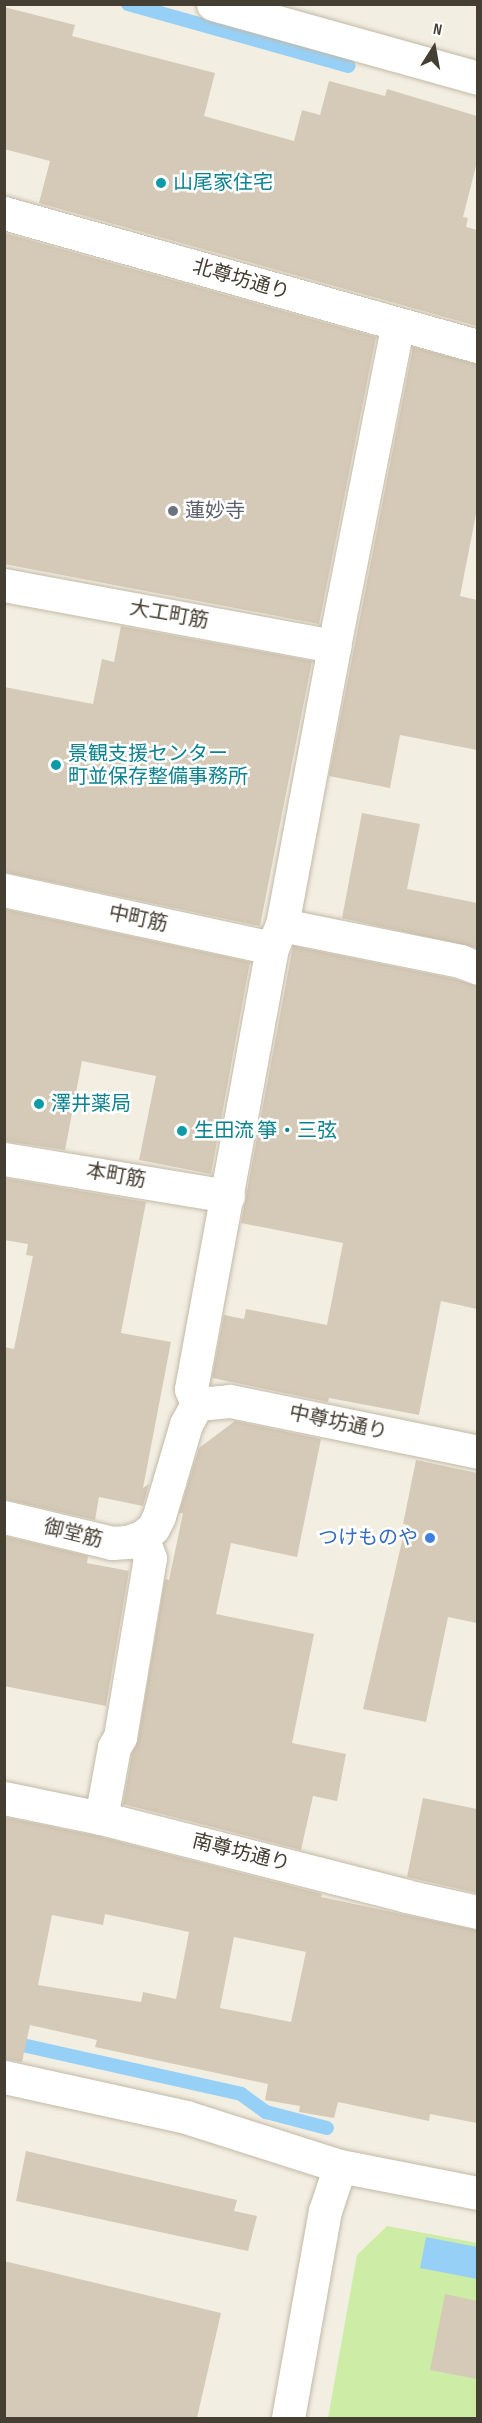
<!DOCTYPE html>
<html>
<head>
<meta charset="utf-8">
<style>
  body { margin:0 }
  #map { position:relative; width:482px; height:2423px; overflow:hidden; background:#f3eee2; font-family:"Sofia Sans Condensed","Noto Sans JP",sans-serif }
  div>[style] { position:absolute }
  .green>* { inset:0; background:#cdeca6 }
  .water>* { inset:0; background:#97d0f7 }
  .stream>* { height:14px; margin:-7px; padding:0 7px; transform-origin:7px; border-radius:7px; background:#97d0f7 }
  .building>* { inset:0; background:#d5cab7 }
  .roads { filter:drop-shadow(0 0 2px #c2b9a7) drop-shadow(0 0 2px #c2b9a7) }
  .street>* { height:33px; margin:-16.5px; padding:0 16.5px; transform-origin:16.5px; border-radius:16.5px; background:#fff }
  .dots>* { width:16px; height:16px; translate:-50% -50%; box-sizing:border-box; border:3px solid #fff; border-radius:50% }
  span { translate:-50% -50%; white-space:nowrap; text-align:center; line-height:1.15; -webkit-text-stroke:5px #fff; paint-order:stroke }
  .culture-label { font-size:20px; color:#0d838f }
  .left { translate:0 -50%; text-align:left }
  .street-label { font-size:20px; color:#453e32 }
  .worship-label { font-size:20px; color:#5b616d }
  .shop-label { font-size:20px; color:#366cbe }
  .right { translate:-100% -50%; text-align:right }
  .frame { position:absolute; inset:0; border:6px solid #453e32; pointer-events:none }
  .north { position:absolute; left:404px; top:18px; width:60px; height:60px; -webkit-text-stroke:4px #fff; paint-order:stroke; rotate:11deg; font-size:16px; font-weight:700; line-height:24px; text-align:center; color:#453e32 }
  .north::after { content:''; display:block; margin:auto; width:21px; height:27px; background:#453e32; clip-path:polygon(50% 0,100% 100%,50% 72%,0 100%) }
</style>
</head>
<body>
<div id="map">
  <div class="green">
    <div style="clip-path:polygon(387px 2226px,477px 2243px,477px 2418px,328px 2418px,357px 2255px)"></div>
  </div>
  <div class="water">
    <div style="clip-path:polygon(426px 2237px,477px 2247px,477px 2279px,420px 2268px)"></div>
  </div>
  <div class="stream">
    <div style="left:128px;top:4px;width:229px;rotate:15.7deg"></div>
    <div style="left:9px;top:2042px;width:238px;rotate:12.6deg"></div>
    <div style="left:241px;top:2094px;width:31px;rotate:36deg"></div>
    <div style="left:266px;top:2112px;width:63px;rotate:14.7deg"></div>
  </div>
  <div class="building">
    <div style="clip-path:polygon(4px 7px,75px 25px,72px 36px,215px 73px,204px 116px,294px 141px,302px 110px,320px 115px,329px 81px,385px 96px,387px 89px,477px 116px,477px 162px,463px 217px,468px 218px,466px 227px,477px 230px,477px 326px,39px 203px,50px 161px,4px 149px)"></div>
    <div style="clip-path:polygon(4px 233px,376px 337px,319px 624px,4px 564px)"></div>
    <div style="clip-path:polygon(413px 347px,477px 364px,477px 509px,460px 596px,477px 600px,477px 750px,400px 735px,390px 788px,329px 776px)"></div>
    <div style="clip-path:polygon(121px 626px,312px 661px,260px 926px,4px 872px,4px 687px,93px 704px,102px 659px,114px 662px)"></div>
    <div style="clip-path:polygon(362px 813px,420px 824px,407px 889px,477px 903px,477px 948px,342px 918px)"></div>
    <div style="clip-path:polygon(4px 909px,250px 962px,211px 1174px,139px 1160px,156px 1076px,82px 1061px,65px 1150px,4px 1141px)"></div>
    <div style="clip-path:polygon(293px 946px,455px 979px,477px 986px,477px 1309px,441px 1301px,419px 1415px,329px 1398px,328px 1402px,212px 1378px,224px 1315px,244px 1319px,246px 1309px,327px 1325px,343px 1243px,241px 1223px)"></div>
    <div style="clip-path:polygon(4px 1178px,146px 1202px,121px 1333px,171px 1342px,143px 1488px,149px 1484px,143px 1506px,99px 1497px,95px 1520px,4px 1499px,4px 1347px,14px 1349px,33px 1256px,26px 1255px,28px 1244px,4px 1240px)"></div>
    <div style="clip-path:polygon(235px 1421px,321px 1439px,297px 1557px,231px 1543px,216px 1614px,314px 1634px,292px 1743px,346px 1754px,337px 1801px,313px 1796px,301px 1850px,123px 1804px,132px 1754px,138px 1740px,165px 1579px,169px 1580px,183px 1513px,179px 1513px,199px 1448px)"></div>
    <div style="clip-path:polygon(416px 1460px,477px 1473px,477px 1623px,448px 1617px,426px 1722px,363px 1709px,406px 1524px,403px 1524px)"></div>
    <div style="clip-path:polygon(4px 1536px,88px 1556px,87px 1563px,129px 1571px,106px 1706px,4px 1686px)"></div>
    <div style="clip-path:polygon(423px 1798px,477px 1809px,477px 1893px,407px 1877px)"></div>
    <div style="clip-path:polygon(evenodd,4px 1817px,97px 1836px,322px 1894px,321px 1897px,477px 1930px,477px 2123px,430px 2114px,429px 2121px,338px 2102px,334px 2118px,299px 2112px,300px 2106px,265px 2100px,268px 2084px,95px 2047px,97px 2040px,30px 2025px,22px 2062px,4px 2059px,4px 1817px,105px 1914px,189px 1932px,176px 1999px,143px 1992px,141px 2002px,38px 1985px,52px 1915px,103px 1925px,105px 1914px,4px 1817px,234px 1937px,306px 1952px,291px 2022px,220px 2008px,234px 1937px)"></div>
    <div style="clip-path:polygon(26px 2151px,237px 2200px,234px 2211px,257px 2216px,248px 2251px,16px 2201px)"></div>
    <div style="clip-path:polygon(4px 2261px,221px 2313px,197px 2418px,4px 2418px)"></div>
    <div style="clip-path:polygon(445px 2294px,477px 2301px,477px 2379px,430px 2370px)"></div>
  </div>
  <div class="roads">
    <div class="street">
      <div style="left:213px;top:4px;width:275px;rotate:15.6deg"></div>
      <div style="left:4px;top:213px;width:492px;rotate:15.7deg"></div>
      <div style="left:4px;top:585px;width:336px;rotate:10.5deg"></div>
      <div style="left:4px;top:890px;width:274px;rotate:12.2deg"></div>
      <div style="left:282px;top:925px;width:182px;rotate:11.4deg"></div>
      <div style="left:460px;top:961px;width:19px;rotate:21deg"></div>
      <div style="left:4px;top:1159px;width:227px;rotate:9.4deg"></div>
      <div style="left:197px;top:1404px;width:16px;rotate:-112deg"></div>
      <div style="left:191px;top:1389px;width:448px;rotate:-79.6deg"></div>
      <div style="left:272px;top:948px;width:25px;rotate:-67deg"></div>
      <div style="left:282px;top:925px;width:284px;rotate:-79.4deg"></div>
      <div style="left:334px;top:646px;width:328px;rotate:-78.8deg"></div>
      <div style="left:197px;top:1404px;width:33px;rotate:-5deg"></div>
      <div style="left:230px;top:1401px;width:253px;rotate:11.6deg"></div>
      <div style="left:4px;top:1517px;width:111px;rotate:13.5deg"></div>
      <div style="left:112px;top:1543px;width:15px;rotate:-4deg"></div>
      <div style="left:127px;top:1542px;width:16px;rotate:-18deg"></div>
      <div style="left:4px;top:1798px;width:99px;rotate:11.7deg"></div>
      <div style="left:101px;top:1818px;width:315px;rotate:14.3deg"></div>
      <div style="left:406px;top:1896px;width:74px;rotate:12.5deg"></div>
      <div style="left:101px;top:1818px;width:72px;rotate:-79.6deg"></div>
      <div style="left:114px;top:1747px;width:12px;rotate:-59deg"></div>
      <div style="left:120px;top:1737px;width:181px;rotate:-80.5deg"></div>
      <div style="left:150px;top:1558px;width:22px;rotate:-111deg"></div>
      <div style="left:142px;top:1537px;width:14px;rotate:-39deg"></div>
      <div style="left:153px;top:1528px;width:13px;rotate:-63deg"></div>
      <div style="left:159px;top:1516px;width:96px;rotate:-73.6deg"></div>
      <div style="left:186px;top:1424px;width:23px;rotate:-61deg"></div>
      <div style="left:4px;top:2077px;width:186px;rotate:12.4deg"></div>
      <div style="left:186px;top:2117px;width:162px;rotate:17.7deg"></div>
      <div style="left:340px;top:2166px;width:141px;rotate:11.1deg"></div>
      <div style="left:288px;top:2418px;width:210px;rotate:-79.9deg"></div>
      <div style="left:325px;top:2211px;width:47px;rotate:-71.6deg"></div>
    </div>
  </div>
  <div class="dots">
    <div style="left:161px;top:183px;background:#0f9aa8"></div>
    <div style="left:173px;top:511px;background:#6b7280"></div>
    <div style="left:56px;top:765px;background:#0f9aa8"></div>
    <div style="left:39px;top:1104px;background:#0f9aa8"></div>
    <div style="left:182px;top:1131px;background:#0f9aa8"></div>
    <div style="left:430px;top:1538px;background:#3f7fe0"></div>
  </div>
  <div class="culture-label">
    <span class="left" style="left:173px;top:183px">山尾家住宅</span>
    <span class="left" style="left:68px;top:766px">景観支援センター<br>町並保存整備事務所</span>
    <span class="left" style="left:51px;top:1104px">澤井薬局</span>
    <span class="left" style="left:194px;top:1131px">生田流 箏・三弦</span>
  </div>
  <div class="street-label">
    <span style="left:241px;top:280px;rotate:16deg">北尊坊通り</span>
    <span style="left:169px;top:615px;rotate:10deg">大工町筋</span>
    <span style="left:138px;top:919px;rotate:12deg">中町筋</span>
    <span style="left:116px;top:1176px;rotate:10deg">本町筋</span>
    <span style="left:338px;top:1423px;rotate:12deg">中尊坊通り</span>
    <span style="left:73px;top:1534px;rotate:14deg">御堂筋</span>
    <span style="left:241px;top:1853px;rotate:14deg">南尊坊通り</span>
  </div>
  <div class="worship-label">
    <span class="left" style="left:185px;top:511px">蓮妙寺</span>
  </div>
  <div class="shop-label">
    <span class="right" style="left:418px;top:1538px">つけものや</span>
  </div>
  <div class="frame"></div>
  <div class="north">N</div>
</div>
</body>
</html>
